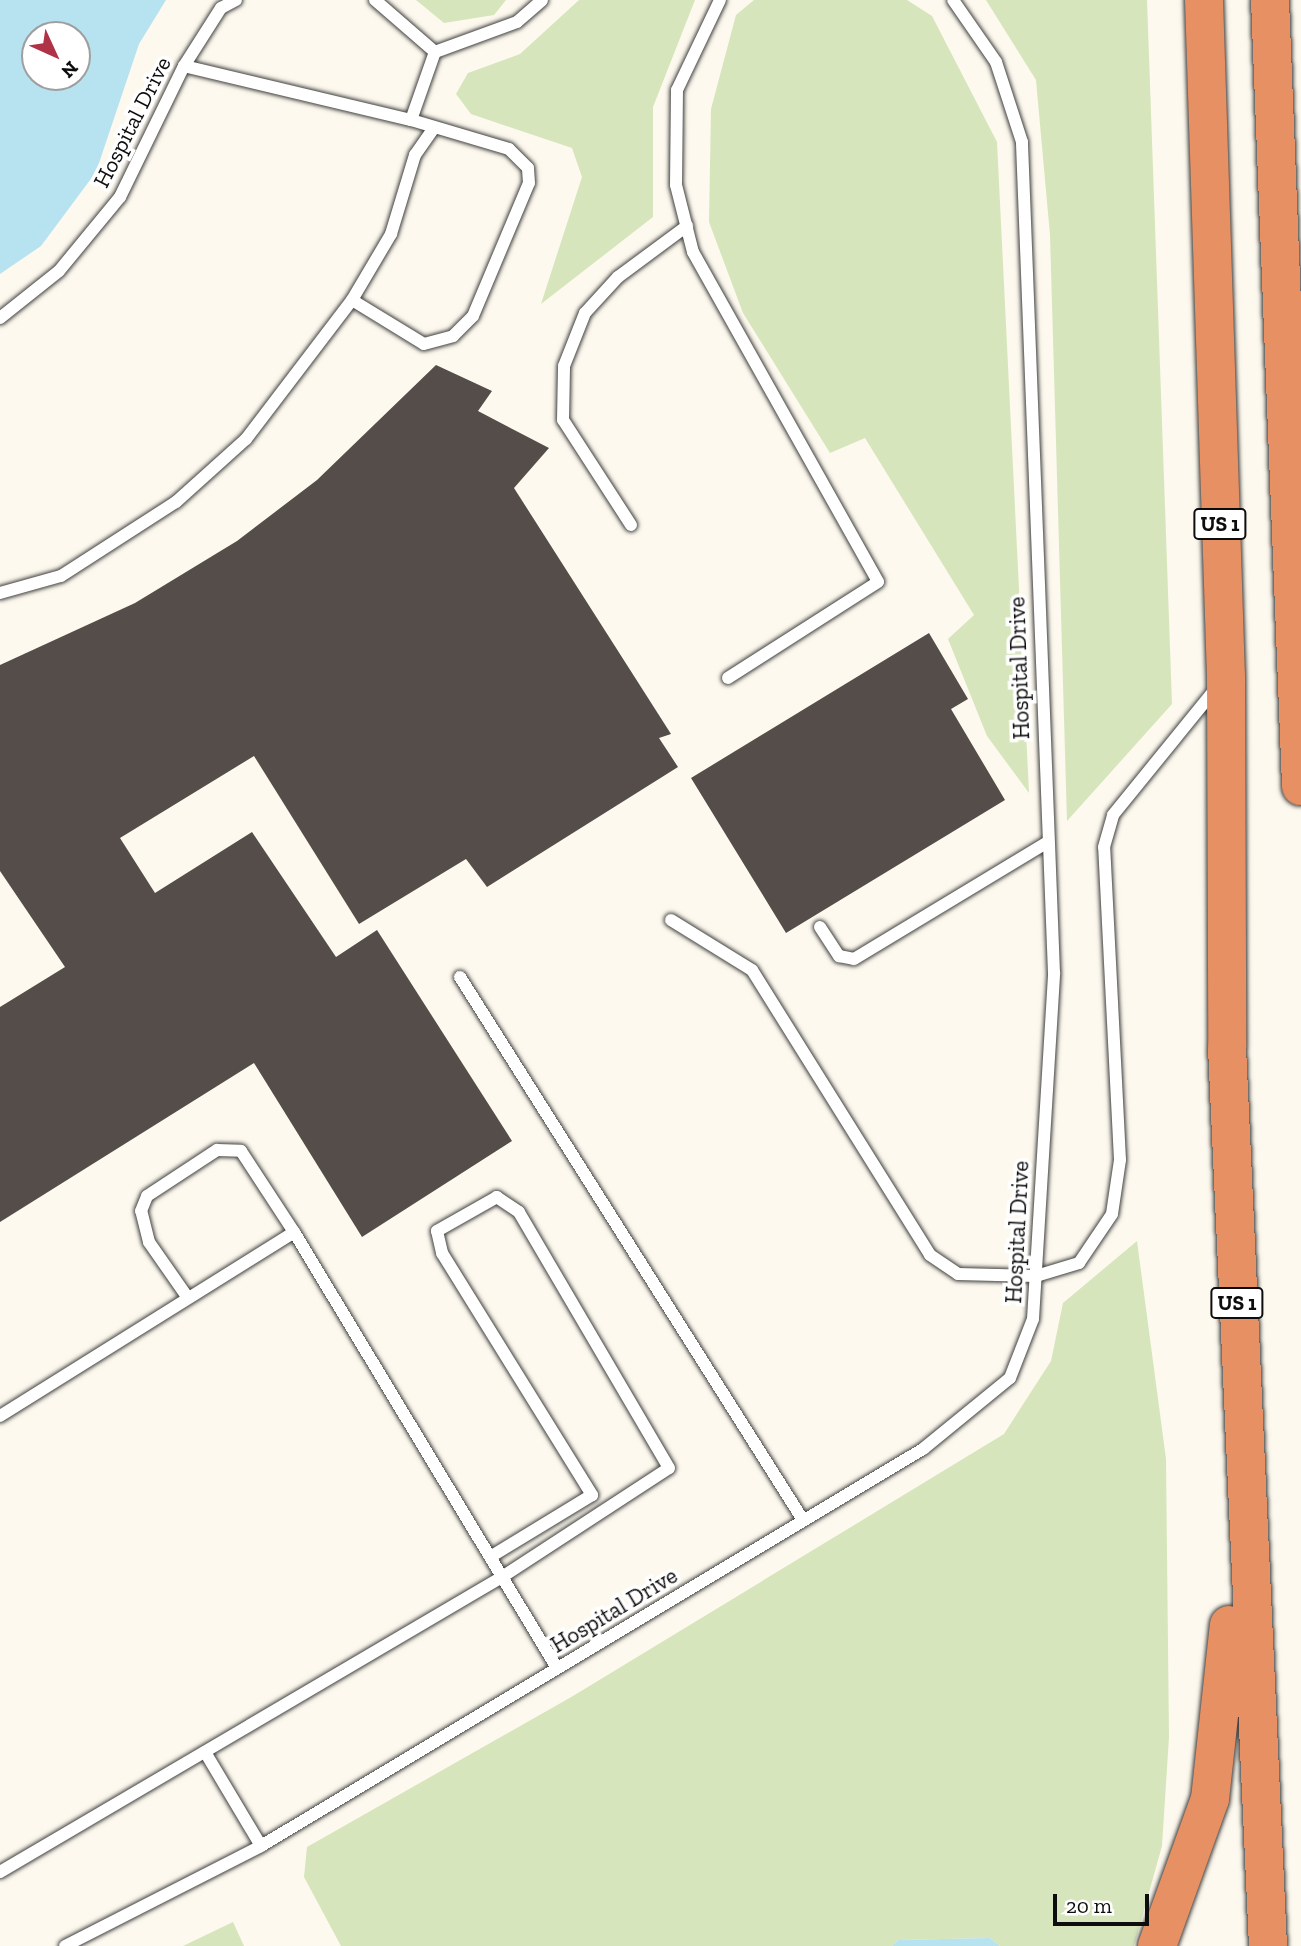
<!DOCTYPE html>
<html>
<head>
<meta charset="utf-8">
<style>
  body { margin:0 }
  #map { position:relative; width:1301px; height:1946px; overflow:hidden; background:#fdf9ee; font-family:"Zilla Slab",serif }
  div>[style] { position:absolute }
  .green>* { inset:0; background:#d6e5bb }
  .water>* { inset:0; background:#b7e2f0 }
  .building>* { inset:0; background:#554d4a }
  .roads { filter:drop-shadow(0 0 2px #404040) drop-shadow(0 0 2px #404040) }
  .lane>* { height:12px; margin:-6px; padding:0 6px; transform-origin:6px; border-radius:6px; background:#fff }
  .highway>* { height:38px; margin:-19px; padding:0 19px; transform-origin:19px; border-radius:19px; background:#e79063 }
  span { translate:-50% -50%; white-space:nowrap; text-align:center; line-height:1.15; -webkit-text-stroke:7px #fff; paint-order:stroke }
  .shield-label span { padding:2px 5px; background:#fff; border:2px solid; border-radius:5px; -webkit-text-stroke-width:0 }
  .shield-label { font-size:21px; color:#0d0d0d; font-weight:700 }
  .street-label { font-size:23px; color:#0d0d0d }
  .north { position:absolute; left:21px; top:21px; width:70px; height:70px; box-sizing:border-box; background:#fff; border:2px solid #9e9e9e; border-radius:50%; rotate:135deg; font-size:19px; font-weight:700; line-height:28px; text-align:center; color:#0d0d0d }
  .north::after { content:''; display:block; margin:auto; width:24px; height:32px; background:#b03246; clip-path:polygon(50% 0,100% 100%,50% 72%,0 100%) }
  .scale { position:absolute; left:1053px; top:1894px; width:96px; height:32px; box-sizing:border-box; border:4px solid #0d0d0d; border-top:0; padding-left:9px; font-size:21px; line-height:24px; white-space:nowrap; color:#0d0d0d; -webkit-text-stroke:5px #fff; paint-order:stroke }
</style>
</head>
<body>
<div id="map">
  <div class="green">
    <div style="clip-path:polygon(416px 0,506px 0,494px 15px,444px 23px)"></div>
    <div style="clip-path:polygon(579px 0,695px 0,653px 107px,653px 217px,541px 304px,582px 177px,572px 148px,471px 114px,456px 94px,468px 73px,520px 54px)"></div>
    <div style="clip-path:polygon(754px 0,907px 0,932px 16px,997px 142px,1029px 793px,987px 736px,948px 639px,974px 615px,865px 438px,830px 453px,743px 313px,709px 222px,711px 109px,736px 15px)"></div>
    <div style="clip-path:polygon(986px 0,1147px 0,1172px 704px,1067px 821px,1050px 235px,1036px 80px)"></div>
    <div style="clip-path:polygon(1137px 1241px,1166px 1459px,1169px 1737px,1162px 1846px,1134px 1946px,1000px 1946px,990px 1938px,898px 1940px,892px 1946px,341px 1946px,304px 1877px,307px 1847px,573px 1696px,1004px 1434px,1051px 1361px,1063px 1303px)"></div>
    <div style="clip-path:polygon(233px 1922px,244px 1946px,183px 1946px)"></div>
  </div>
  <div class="water">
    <div style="clip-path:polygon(evenodd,0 0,166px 0,139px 44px,96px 172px,41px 246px,0 274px,0 0,77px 35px,77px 77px,35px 77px,35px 35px,77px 35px)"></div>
    <div style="clip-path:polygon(990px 1938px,1000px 1946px,892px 1946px,898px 1940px)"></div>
  </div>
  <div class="building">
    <div style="clip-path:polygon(436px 365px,492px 391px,478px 411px,549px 448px,514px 488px,671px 734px,659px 738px,678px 767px,487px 887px,466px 859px,359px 924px,254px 756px,120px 838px,155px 893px,252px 832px,336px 957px,377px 930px,512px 1141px,362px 1237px,254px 1063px,0 1222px,0 1007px,65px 967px,0 871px,0 665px,135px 603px,237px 541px,317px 480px)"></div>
    <div style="clip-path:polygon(929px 633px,968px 699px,951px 709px,1005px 800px,786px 933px,691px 778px)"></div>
  </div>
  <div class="roads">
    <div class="lane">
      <div style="left:375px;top:0;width:79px;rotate:40.9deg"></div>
      <div style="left:720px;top:0;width:100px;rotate:115.5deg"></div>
      <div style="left:677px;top:90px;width:95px;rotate:90.6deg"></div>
      <div style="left:676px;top:185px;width:69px;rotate:75.8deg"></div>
      <div style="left:693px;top:252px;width:378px;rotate:60.7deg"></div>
      <div style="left:878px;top:582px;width:178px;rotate:147.4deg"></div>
      <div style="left:435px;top:52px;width:87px;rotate:-20.1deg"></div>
      <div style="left:517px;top:22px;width:33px;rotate:-41deg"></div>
      <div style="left:184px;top:66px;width:233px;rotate:13.4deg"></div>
      <div style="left:352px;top:300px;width:84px;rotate:31.4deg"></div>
      <div style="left:424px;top:344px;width:30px;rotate:-15deg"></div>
      <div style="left:453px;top:336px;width:28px;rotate:-45deg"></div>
      <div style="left:473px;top:316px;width:144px;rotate:-67.2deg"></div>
      <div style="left:529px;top:183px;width:15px;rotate:-94deg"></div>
      <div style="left:528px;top:168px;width:27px;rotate:-135deg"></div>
      <div style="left:509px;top:149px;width:102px;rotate:-163.5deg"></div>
      <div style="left:411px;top:120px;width:72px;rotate:-70.6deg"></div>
      <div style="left:0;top:318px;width:75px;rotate:-38.5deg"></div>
      <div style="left:59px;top:271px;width:96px;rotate:-50.5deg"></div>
      <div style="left:120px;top:197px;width:146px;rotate:-64deg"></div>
      <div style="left:184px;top:66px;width:69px;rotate:-57.5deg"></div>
      <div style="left:221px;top:8px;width:17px;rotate:-28deg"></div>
      <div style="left:631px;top:525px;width:125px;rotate:-122.9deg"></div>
      <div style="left:563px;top:420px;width:54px;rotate:-88.9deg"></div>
      <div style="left:564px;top:366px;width:57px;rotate:-68.4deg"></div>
      <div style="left:585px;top:313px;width:49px;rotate:-47.5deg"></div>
      <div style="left:618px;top:277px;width:86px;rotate:-36.5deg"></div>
      <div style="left:0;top:593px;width:63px;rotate:-15.6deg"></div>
      <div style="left:61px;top:576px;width:137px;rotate:-32.8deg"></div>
      <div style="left:176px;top:502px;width:94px;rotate:-42deg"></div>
      <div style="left:246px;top:439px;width:175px;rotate:-52.7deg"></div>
      <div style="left:352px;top:300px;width:77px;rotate:-59.4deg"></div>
      <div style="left:391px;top:234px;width:83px;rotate:-73.1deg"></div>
      <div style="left:415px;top:155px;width:32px;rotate:-55deg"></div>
      <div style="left:671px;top:920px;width:95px;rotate:31.7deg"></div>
      <div style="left:752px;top:970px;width:336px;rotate:58deg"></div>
      <div style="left:930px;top:1255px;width:34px;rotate:34deg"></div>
      <div style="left:958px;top:1274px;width:78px;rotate:1.5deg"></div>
      <div style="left:1036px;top:1276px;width:45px;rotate:-16.8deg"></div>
      <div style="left:1079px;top:1263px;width:59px;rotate:-56deg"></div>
      <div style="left:1112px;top:1214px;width:55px;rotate:-81.6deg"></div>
      <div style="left:1120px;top:1160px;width:313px;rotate:-92.9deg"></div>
      <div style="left:1104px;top:847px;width:33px;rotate:-74deg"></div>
      <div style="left:1113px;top:815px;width:165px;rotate:-50.9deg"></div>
      <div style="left:820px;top:927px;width:35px;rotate:57deg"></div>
      <div style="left:839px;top:956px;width:15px;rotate:11deg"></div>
      <div style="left:854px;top:959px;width:224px;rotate:-31.1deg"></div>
      <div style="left:460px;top:977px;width:642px;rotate:57.72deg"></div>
      <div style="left:188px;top:1298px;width:68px;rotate:-124.9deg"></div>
      <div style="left:149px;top:1242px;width:32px;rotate:-104deg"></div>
      <div style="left:141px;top:1211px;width:16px;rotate:-68deg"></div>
      <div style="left:147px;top:1196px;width:84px;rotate:-33.3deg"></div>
      <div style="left:217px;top:1150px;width:24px;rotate:2deg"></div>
      <div style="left:241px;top:1151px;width:97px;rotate:56.8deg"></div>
      <div style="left:0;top:1416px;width:347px;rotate:-32deg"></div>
      <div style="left:294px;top:1232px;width:509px;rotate:58.9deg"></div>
      <div style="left:205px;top:1752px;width:109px;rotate:59.2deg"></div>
      <div style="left:0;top:1872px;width:582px;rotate:-30.44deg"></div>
      <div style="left:502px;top:1577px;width:199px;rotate:-33.1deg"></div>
      <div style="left:669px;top:1468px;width:297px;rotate:-120.4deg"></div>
      <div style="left:519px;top:1212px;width:27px;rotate:-146deg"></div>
      <div style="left:497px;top:1197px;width:69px;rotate:150.5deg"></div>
      <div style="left:437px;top:1231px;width:23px;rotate:77deg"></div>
      <div style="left:442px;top:1253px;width:285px;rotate:58.2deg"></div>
      <div style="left:592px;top:1495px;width:119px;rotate:148.7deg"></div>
      <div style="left:65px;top:1946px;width:220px;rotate:-27deg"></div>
      <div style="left:261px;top:1846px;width:772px;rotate:-30.95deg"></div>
      <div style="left:923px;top:1449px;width:112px;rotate:-39.2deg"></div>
      <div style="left:1010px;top:1378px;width:63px;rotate:-68.7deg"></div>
      <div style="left:1033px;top:1319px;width:347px;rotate:-86.5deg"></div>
      <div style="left:1054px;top:973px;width:832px;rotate:-92.21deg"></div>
      <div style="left:1022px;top:142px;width:84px;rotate:-108deg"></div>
      <div style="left:996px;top:62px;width:75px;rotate:-124.7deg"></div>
    </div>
    <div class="highway">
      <div style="left:1204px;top:0;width:676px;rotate:88.14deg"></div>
      <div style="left:1226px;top:676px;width:371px;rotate:89.8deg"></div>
      <div style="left:1227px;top:1047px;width:900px;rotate:87.39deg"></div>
      <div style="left:1270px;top:0;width:787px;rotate:87.74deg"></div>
      <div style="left:1157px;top:1946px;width:156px;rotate:-70.2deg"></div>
      <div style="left:1210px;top:1799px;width:175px;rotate:-83.8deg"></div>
    </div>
  </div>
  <div class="shield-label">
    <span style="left:1220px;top:524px">US 1</span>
    <span style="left:1237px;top:1303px">US 1</span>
  </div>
  <div class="street-label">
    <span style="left:132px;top:122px;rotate:-63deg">Hospital Drive</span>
    <span style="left:1019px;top:668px;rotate:-92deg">Hospital Drive</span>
    <span style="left:1017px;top:1232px;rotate:-87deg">Hospital Drive</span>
    <span style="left:614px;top:1610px;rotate:-31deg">Hospital Drive</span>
  </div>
  <div class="north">N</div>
  <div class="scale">20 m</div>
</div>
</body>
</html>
